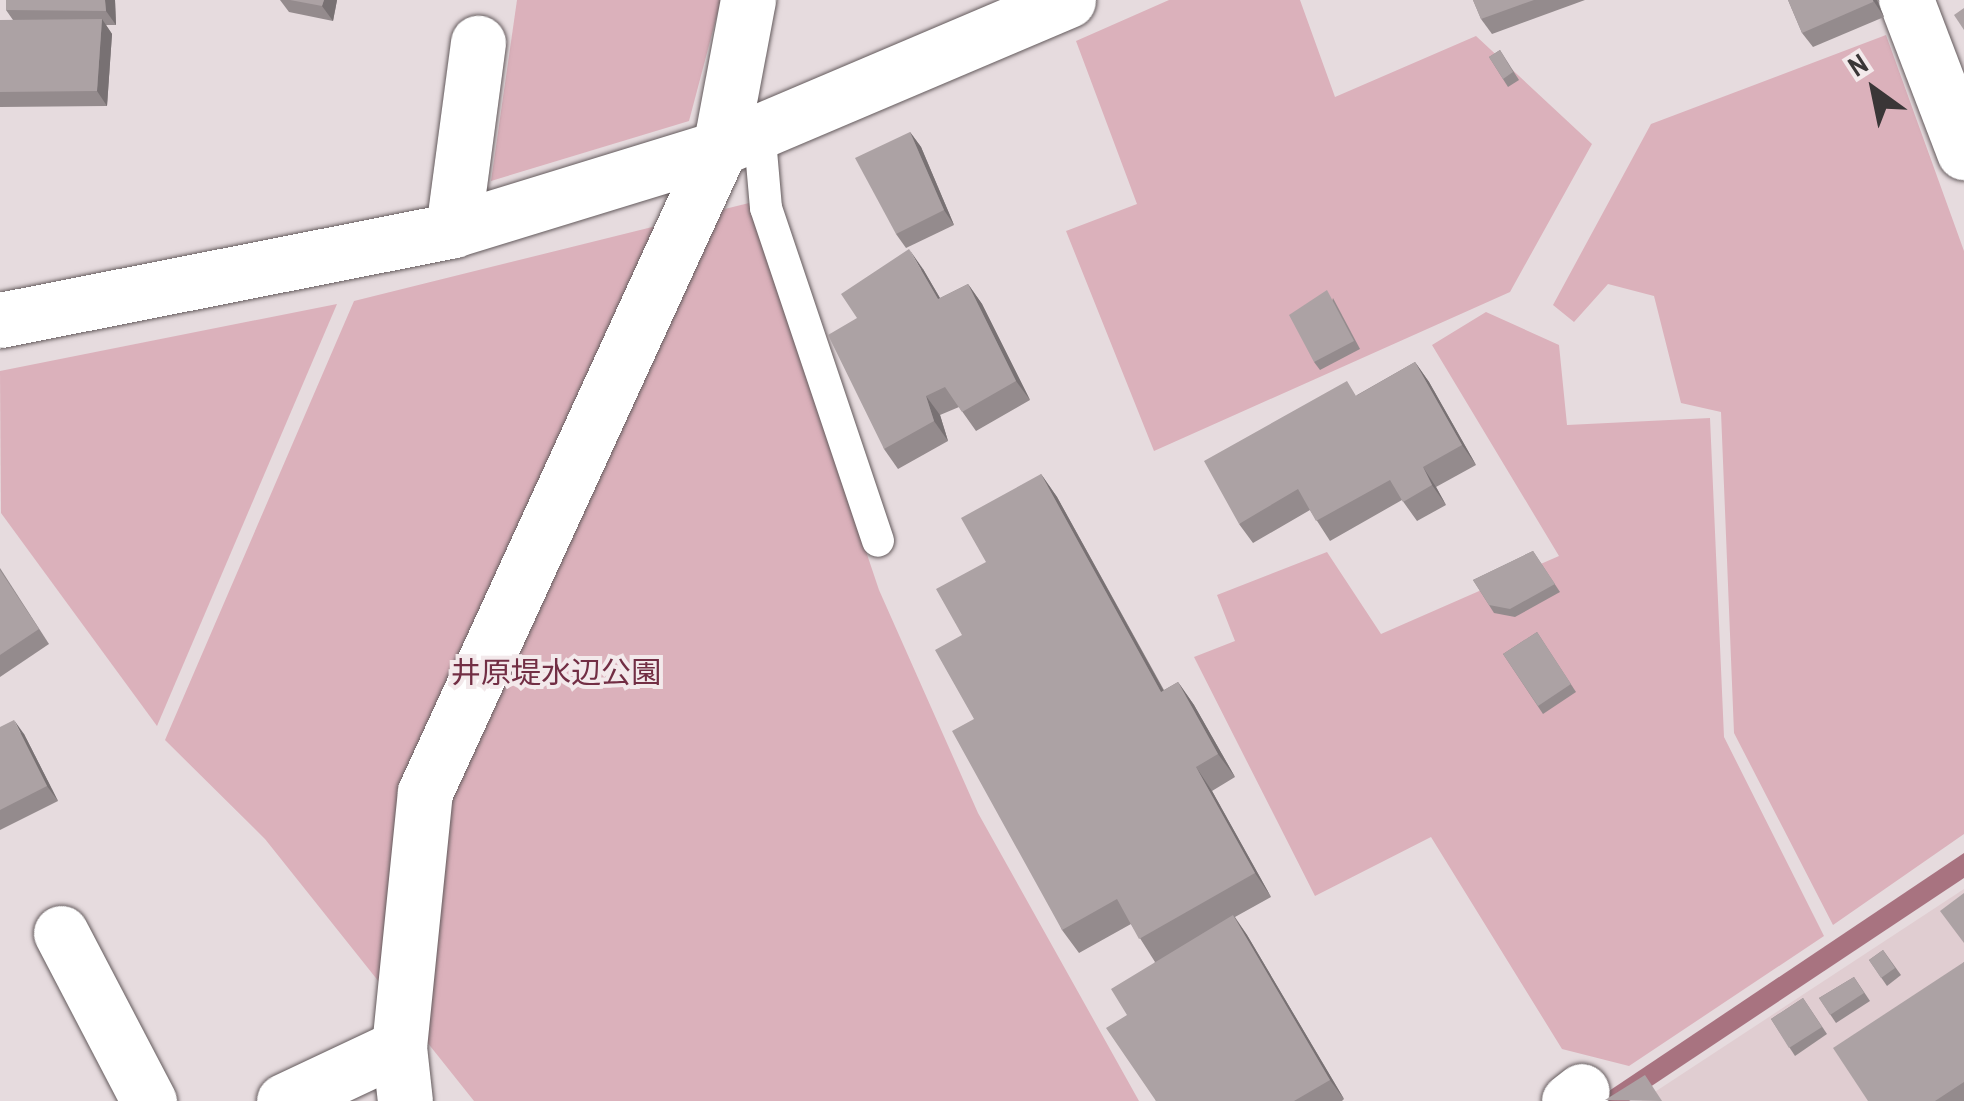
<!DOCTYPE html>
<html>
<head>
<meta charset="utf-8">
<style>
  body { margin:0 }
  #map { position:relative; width:1964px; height:1101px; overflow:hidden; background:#e6dbde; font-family:"Archivo Narrow","Noto Sans JP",sans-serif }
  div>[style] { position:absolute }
  .built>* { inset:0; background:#e0cdd1 }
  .green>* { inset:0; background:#dbb1bb }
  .water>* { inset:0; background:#a87380 }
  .roads { filter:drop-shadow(0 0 2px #635a5c) drop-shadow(0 0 2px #635a5c) }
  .lane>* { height:32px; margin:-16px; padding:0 16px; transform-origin:16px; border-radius:16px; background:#fff }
  .street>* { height:55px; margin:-27.5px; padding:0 27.5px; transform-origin:27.5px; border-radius:27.5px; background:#fff }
  .secondary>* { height:55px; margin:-27.5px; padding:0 27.5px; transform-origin:27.5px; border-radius:27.5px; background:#fff }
  .wall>* { inset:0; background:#948b8d }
  .shaded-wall>* { inset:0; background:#787173 }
  .building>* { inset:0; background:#aca2a4 }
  span { translate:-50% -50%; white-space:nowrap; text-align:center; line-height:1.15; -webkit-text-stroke:8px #f3e9eb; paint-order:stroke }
  .park-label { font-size:30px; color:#722e44 }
  .north { position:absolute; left:1824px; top:40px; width:100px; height:100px; -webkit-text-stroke:8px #f3e9eb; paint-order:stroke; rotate:327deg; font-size:28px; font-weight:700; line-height:40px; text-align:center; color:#3a3637 }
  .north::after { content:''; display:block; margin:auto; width:35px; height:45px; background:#3a3637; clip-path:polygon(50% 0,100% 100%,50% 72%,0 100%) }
</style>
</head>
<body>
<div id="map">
  <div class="built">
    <div style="clip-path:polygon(1964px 889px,1964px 1101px,1641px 1101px)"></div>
  </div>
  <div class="green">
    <div style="clip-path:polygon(517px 0,721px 0,689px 121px,491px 181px)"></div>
    <div style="clip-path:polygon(1169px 0,1300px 0,1335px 97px,1476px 36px,1592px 144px,1510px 292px,1154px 451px,1066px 231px,1137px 204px,1076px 41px)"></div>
    <div style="clip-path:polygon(1886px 35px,1964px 251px,1964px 834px,1833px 925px,1734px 733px,1721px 412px,1681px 403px,1654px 296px,1608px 284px,1574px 322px,1553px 305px,1651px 124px)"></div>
    <div style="clip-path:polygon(749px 203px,879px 590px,978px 813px,1139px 1101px,474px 1101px,265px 839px,165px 740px,354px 301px)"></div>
    <div style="clip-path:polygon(337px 304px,157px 726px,1px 513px,0 371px)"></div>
    <div style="clip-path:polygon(1486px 312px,1559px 345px,1567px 425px,1710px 418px,1724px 737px,1824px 936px,1629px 1066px,1562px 1049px,1431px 837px,1315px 896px,1194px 657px,1235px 641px,1217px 595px,1327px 552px,1381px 634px,1559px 556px,1432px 345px)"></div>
  </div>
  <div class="water">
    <div style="clip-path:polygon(1964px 853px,1964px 878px,1629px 1101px,1594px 1101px)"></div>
  </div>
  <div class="roads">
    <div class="lane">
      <div style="left:759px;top:128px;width:80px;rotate:85deg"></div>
      <div style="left:766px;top:208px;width:351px;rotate:71.4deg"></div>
    </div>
    <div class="street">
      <div style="left:1906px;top:0;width:163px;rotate:69.1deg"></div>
      <div style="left:453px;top:230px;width:189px;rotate:-82.4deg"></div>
      <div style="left:0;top:320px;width:462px;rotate:-11.2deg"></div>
      <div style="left:453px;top:230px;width:279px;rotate:-17.1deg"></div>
      <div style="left:720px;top:148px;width:378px;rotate:-23deg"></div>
      <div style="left:61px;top:933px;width:190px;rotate:62.4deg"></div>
      <div style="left:284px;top:1101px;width:127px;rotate:-25.2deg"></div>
      <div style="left:399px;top:1047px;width:256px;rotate:-84.2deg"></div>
      <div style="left:425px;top:792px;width:708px;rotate:-65.39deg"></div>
      <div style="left:720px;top:148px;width:151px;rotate:-79.3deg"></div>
      <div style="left:1569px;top:1101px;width:16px;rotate:-38deg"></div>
    </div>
    <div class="secondary">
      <div style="left:399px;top:1047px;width:54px;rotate:83.7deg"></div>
    </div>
  </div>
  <div class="wall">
    <div style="clip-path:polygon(115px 0,116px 25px,106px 25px,112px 34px,107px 106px,0 107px,0 20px,13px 20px,6px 10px)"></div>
    <div style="clip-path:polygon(280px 0,337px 0,333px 21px,289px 12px)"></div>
    <div style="clip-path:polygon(1473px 0,1585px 0,1492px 34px,1481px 19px)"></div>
    <div style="clip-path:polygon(1788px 0,1877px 0,1884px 17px,1813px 47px,1802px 33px)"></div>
    <div style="clip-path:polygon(1500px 50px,1519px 80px,1508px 87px,1489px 57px)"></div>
    <div style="clip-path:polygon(910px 132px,921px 147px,954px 225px,906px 248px,896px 234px)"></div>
    <div style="clip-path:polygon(923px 269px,940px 298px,968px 284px,982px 304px,1030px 400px,976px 431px,959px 407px,940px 415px,948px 441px,898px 469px,884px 449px,857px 318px)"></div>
    <div style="clip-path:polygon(1333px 298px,1360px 349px,1320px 370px,1314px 362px)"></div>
    <div style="clip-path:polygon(1415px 362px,1429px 382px,1476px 465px,1436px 487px,1446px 505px,1417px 521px,1402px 500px,1330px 541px,1310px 510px,1253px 543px,1239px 524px,1357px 395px)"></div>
    <div style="clip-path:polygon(1041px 474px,1057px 497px,1164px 690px,1178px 682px,1194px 705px,1235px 777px,1212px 791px,1271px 897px,1235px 917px,1247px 935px,1344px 1099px,1342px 1101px,1156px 1101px,1127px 1015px,1155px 962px,1131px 924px,1079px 953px,1062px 930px,974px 719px,986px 562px)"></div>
    <div style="clip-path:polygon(1533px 551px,1560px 592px,1515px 617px,1494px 613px,1473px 580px)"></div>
    <div style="clip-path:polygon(0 568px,49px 644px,0 677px)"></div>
    <div style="clip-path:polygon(1537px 632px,1576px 692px,1543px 714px,1503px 654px)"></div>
    <div style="clip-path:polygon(0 727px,24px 734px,58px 801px,0 830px)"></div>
    <div style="clip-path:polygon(1883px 950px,1901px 975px,1887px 986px,1869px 960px)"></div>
    <div style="clip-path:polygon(1964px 962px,1964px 1101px,1868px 1101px)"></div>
    <div style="clip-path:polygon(1854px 977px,1870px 1001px,1836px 1023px,1819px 998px)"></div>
    <div style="clip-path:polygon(1803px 998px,1827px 1034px,1795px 1056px,1771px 1019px)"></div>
  </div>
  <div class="shaded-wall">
    <div style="clip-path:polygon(105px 0,115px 0,116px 25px,106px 11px)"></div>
    <div style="clip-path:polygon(324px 0,337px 0,333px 21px,322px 6px)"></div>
    <div style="clip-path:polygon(1873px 0,1877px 0,1884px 17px)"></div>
    <div style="clip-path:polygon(102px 19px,112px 34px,107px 106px,97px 91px)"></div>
    <div style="clip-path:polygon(910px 132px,921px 147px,954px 225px,944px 210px)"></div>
    <div style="clip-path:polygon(909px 249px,923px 269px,952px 319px,938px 299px)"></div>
    <div style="clip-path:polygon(968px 284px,982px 304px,1030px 400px,1016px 381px)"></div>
    <div style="clip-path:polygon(1415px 362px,1429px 382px,1476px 465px,1462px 445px)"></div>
    <div style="clip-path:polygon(926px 396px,940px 415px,948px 441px,934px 421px)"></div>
    <div style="clip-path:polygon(1423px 467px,1436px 487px,1446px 505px,1432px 485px)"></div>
    <div style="clip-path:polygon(1041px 474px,1057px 497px,1177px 715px,1161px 692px)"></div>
    <div style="clip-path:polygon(1178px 682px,1194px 705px,1235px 777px,1218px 754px)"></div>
    <div style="clip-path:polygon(14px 720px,24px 734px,58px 801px,47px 786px)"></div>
    <div style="clip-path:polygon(1196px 767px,1212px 791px,1271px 897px,1255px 873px)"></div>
    <div style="clip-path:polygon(1233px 915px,1247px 935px,1344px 1099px,1330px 1080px)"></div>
  </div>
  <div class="building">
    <div style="clip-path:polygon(6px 0,105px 0,106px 11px,6px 10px)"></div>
    <div style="clip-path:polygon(290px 0,324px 0,322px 6px)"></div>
    <div style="clip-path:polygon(1473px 0,1534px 0,1481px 19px)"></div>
    <div style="clip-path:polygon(1788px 0,1873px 0,1873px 2px,1802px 33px)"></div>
    <div style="clip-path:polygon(1964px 8px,1964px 30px,1954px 15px)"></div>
    <div style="clip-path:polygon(102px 19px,97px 91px,0 92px,0 20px)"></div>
    <div style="clip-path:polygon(1500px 50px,1513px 72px,1503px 79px,1489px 57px)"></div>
    <div style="clip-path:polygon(910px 132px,944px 210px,896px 234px,855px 158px)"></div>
    <div style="clip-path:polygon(909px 249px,938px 299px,968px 284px,1016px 381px,962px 412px,945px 387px,926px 396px,934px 421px,884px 449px,828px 335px,857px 318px,841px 294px)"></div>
    <div style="clip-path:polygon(1327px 290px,1354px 341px,1314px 362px,1289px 315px)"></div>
    <div style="clip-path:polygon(1415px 362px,1462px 445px,1423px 467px,1432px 485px,1403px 502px,1390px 480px,1316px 521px,1298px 489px,1239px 524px,1204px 461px,1347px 381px,1356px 396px)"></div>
    <div style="clip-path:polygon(1041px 474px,1161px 692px,1178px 682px,1218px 754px,1196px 767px,1255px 873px,1139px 939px,1117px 899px,1062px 930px,952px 731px,974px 719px,935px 650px,962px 635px,936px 589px,986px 562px,961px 518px)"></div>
    <div style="clip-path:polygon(1533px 551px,1555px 584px,1510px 609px,1489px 605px,1473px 580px)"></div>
    <div style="clip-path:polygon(0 570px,39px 629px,0 655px)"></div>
    <div style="clip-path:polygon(1537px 632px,1571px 684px,1538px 706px,1503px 654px)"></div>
    <div style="clip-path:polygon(14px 720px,47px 786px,0 810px,0 727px)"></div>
    <div style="clip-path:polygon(1964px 893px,1964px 943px,1940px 911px)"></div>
    <div style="clip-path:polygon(1233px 915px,1330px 1080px,1294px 1101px,1156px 1101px,1106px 1028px,1127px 1015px,1111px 989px)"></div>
    <div style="clip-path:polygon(1883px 950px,1895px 968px,1881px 978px,1869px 960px)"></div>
    <div style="clip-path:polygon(1964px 962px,1964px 1082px,1935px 1101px,1868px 1101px,1833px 1048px)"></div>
    <div style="clip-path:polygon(1854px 977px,1864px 993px,1830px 1015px,1819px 998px)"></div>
    <div style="clip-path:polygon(1803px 998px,1822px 1027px,1789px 1048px,1771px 1019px)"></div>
    <div style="clip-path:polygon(1645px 1075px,1662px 1101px,1605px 1100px)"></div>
  </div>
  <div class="park-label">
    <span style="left:556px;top:672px">井原堤水辺公園</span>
  </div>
  <div class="north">N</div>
</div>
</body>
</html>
